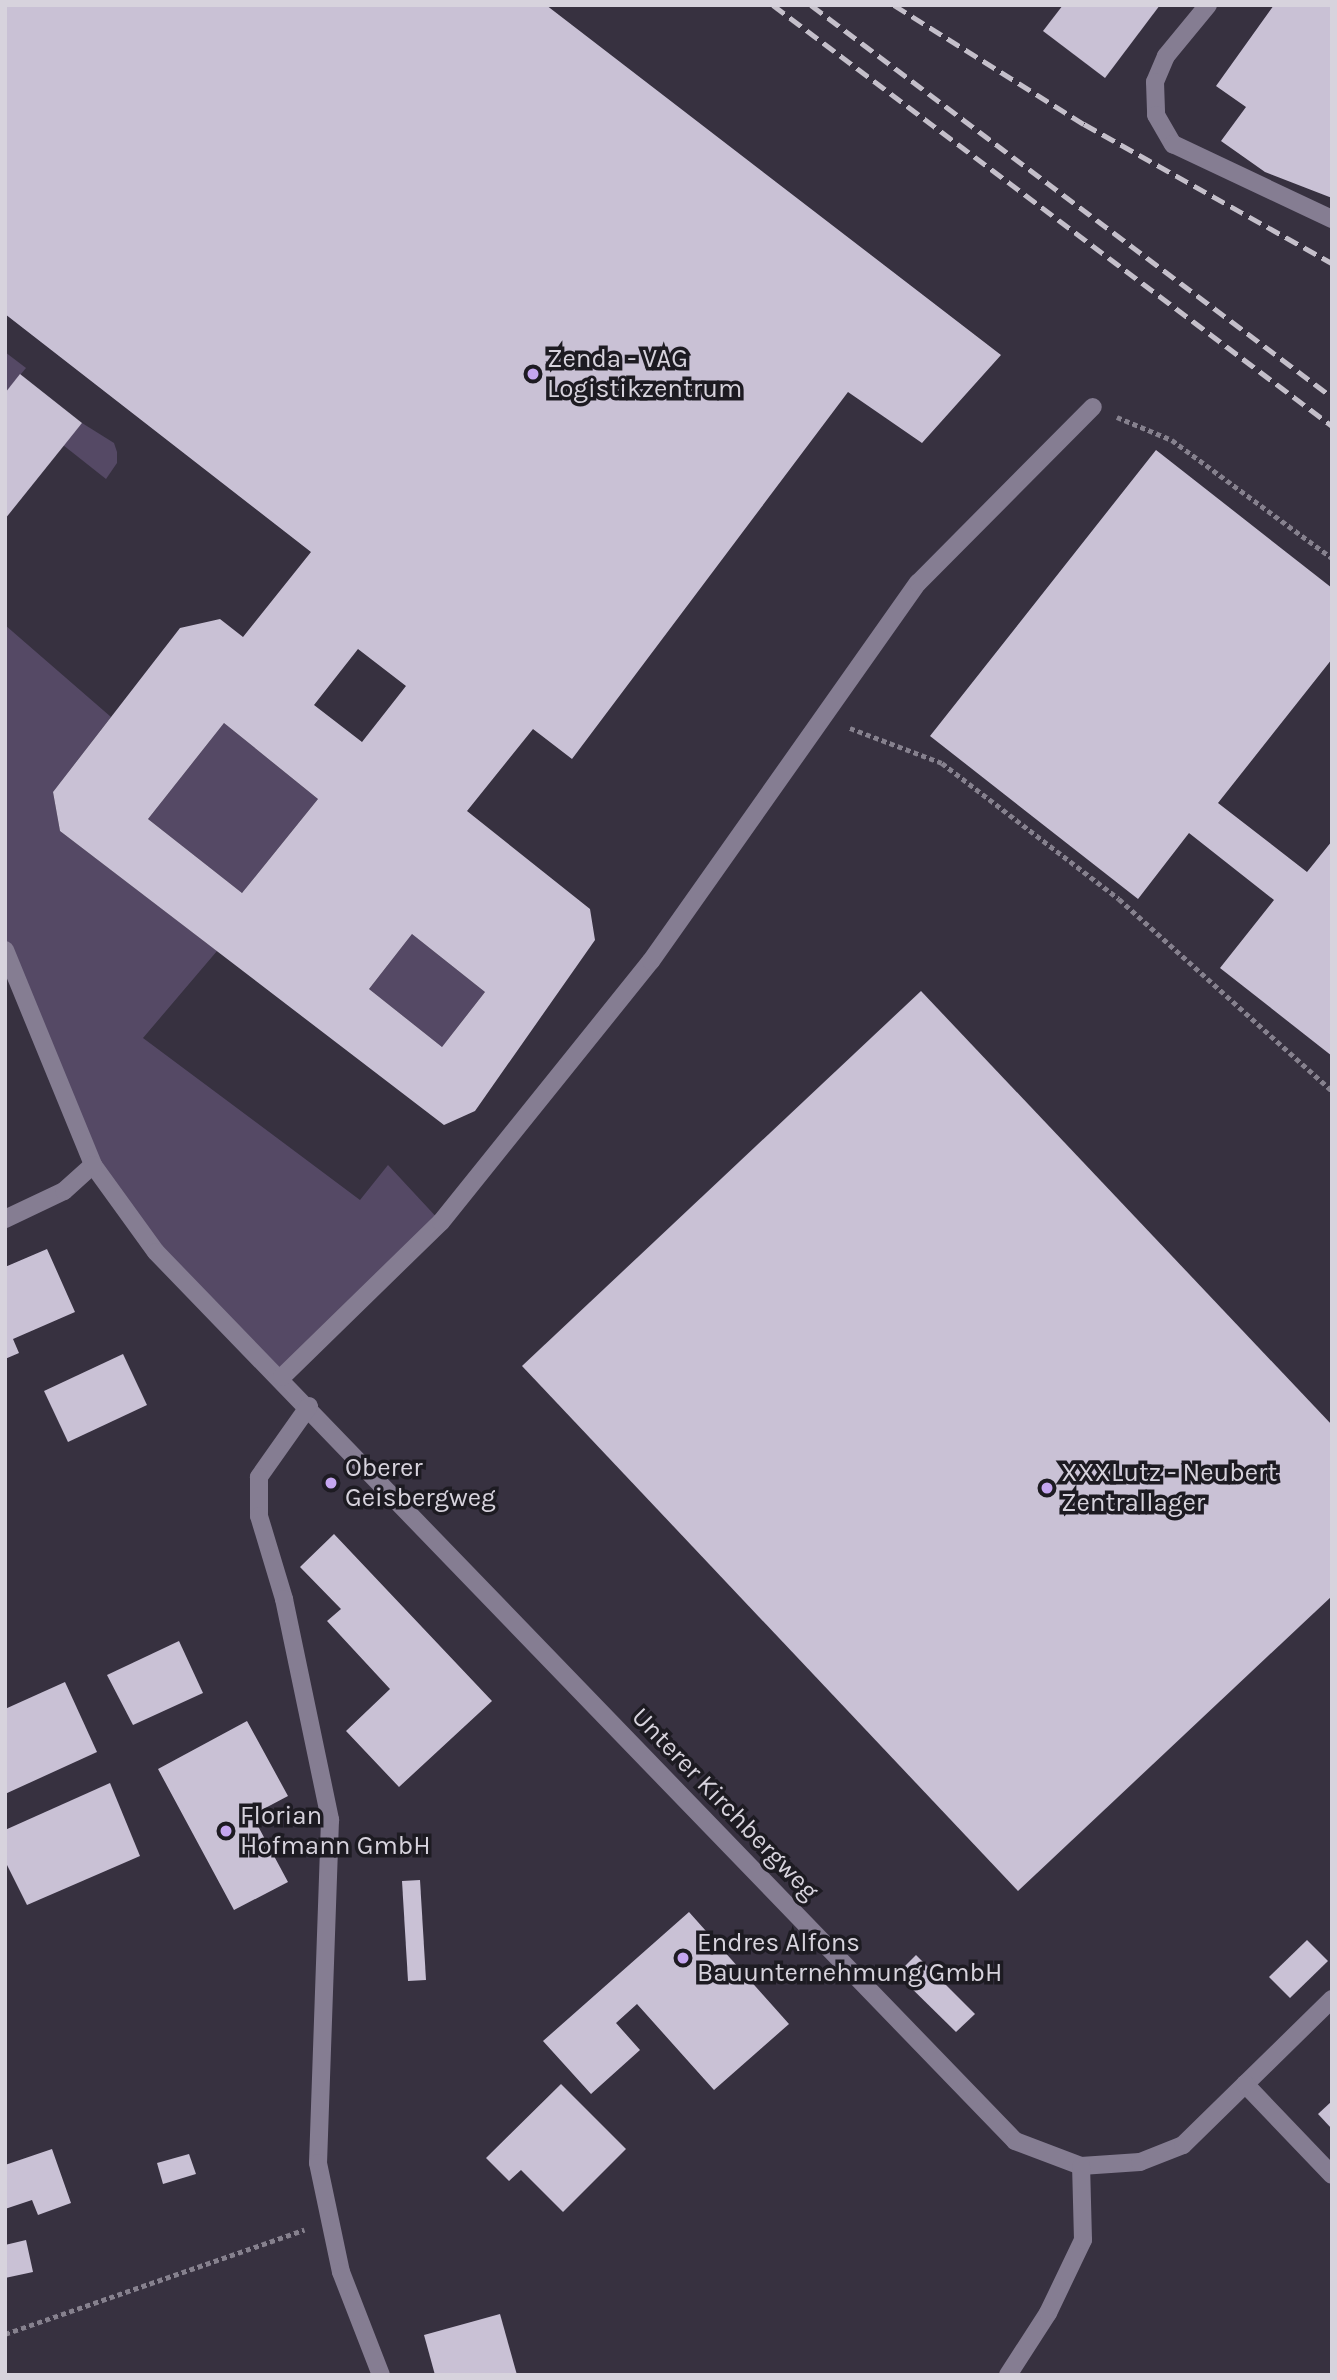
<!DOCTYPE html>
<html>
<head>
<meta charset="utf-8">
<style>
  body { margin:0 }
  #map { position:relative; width:1337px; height:2380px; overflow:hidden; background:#373140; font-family:Karla,sans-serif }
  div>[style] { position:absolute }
  .green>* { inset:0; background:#554965 }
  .building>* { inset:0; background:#c9c1d5 }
  .path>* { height:4.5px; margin-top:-2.25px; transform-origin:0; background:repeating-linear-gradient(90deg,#86818e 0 5px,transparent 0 8.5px) }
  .minor>* { height:18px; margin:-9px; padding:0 9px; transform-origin:9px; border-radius:9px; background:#857d92 }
  .rail>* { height:5px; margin-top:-2.5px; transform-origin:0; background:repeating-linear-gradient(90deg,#c4bfca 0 14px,transparent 0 21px) }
  .dots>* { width:19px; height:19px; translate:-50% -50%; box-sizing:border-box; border:4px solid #1d1b22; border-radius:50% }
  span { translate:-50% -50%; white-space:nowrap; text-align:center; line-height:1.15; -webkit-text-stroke:7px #1d1b22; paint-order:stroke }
  .poi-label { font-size:26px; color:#d7d3dd }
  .left { translate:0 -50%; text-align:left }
  .street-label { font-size:26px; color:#d7d3dd }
  .frame { position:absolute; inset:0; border:7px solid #d7d3dd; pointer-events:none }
</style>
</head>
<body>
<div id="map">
  <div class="green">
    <div style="clip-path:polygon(5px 352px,26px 368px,5px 393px)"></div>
    <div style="clip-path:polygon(82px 423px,114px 443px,117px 452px,117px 463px,106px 479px,63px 445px)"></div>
    <div style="clip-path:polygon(5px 625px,111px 717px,53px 792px,60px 831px,217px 951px,143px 1038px,360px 1200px,388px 1165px,441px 1222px,282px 1377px,156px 1252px,93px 1165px,5px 950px)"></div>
    <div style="clip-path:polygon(224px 723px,318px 799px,242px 893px,148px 819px)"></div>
    <div style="clip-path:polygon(412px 934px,485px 992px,442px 1047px,369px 989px)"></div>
  </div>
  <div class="building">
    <div style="clip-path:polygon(evenodd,5px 5px,546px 5px,1001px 355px,922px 443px,848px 392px,572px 759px,533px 729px,467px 811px,590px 909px,595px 940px,475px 1111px,444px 1125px,60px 831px,53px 792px,180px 628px,220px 619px,243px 637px,311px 552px,5px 314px,5px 5px,358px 649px,406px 686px,362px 742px,314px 705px,358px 649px,5px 5px,224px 723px,318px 799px,242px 893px,148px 819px,224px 723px,5px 5px,412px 934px,485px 992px,442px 1047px,369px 989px,412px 934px)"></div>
    <div style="clip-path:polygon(1063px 5px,1160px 5px,1105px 78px,1043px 31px)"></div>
    <div style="clip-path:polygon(1274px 5px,1332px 5px,1332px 198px,1265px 172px,1221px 141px,1246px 107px,1216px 86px)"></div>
    <div style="clip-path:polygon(20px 374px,82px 423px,5px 519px,5px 393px)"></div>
    <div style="clip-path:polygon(1156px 450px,1332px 588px,1332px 659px,1218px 803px,1307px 872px,1332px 841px,1332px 1056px,1220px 968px,1274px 900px,1189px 833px,1138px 899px,930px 736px)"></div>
    <div style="clip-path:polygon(921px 991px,1332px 1425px,1332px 1596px,1018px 1891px,522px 1366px)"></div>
    <div style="clip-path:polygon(47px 1249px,75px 1312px,13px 1339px,19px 1353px,5px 1359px,5px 1267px)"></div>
    <div style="clip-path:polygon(123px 1354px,147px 1405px,68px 1442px,44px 1391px)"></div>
    <div style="clip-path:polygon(334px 1534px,492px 1701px,399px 1787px,346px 1731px,390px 1689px,327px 1621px,341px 1609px,300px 1567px)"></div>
    <div style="clip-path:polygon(179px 1641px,203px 1693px,133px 1725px,107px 1675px)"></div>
    <div style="clip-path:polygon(65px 1682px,97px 1752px,5px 1794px,5px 1709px)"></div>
    <div style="clip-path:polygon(247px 1721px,288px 1796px,252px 1815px,288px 1882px,234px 1910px,158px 1769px)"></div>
    <div style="clip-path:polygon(110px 1783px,140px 1856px,27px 1905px,5px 1861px,5px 1830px)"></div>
    <div style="clip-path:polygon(420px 1880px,426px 1980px,408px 1981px,402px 1881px)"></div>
    <div style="clip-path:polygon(689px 1912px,789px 2024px,714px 2090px,637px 2004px,616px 2023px,640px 2050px,591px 2094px,543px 2041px)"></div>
    <div style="clip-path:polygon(1307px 1940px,1328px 1961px,1290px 1998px,1269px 1977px)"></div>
    <div style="clip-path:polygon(916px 1955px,975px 2014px,956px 2032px,897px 1974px)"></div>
    <div style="clip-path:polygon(561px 2084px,626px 2149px,563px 2212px,521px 2170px,509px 2181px,486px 2158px)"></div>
    <div style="clip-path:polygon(1332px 2101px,1332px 2129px,1318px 2114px)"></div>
    <div style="clip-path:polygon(52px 2149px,71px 2203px,38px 2215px,32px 2200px,5px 2209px,5px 2165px)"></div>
    <div style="clip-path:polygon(189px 2154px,196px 2174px,163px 2184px,157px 2163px)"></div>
    <div style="clip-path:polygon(26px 2240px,33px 2272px,5px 2278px,5px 2245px)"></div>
    <div style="clip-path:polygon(500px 2314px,517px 2375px,435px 2375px,424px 2335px)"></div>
  </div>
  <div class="path">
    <div style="left:1117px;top:417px;width:60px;rotate:22.7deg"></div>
    <div style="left:1172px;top:440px;width:199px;rotate:36.4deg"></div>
    <div style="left:850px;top:728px;width:98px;rotate:20.8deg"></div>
    <div style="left:942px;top:763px;width:223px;rotate:37.5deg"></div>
    <div style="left:1119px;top:899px;width:287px;rotate:42deg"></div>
    <div style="left:5px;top:2334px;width:317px;rotate:-19.2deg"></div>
  </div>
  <div class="minor">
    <div style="left:1208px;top:5px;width:66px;rotate:129.5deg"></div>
    <div style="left:1166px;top:56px;width:28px;rotate:113deg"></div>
    <div style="left:1155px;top:82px;width:33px;rotate:88deg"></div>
    <div style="left:1156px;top:115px;width:34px;rotate:60deg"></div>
    <div style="left:1173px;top:144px;width:176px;rotate:25.3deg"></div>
    <div style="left:5px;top:950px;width:232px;rotate:67.7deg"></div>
    <div style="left:93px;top:1165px;width:107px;rotate:54.1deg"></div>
    <div style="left:156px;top:1252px;width:1236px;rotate:45.98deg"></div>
    <div style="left:1015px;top:2141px;width:71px;rotate:20.7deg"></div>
    <div style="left:1081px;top:2166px;width:59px;rotate:-3.9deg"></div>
    <div style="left:1140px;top:2162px;width:46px;rotate:-21.6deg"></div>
    <div style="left:1183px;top:2145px;width:209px;rotate:-44.4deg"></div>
    <div style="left:5px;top:1219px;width:65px;rotate:-25.4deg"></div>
    <div style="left:64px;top:1191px;width:39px;rotate:-42deg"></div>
    <div style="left:282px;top:1377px;width:222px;rotate:-44.3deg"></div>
    <div style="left:441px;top:1222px;width:335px;rotate:-51.2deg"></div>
    <div style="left:651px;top:961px;width:463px;rotate:-54.8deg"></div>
    <div style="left:918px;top:583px;width:248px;rotate:-45.2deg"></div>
    <div style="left:309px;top:1406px;width:87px;rotate:125.2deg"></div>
    <div style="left:259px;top:1477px;width:39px;rotate:90deg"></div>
    <div style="left:259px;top:1516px;width:87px;rotate:73.2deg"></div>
    <div style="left:284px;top:1599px;width:226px;rotate:78.2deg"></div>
    <div style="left:330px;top:1820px;width:343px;rotate:92deg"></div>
    <div style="left:318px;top:2163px;width:111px;rotate:78.1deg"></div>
    <div style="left:341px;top:2272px;width:110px;rotate:68.8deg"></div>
    <div style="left:1245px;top:2084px;width:126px;rotate:46.3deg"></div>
    <div style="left:1008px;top:2375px;width:74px;rotate:-57.2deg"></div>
    <div style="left:1048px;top:2313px;width:81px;rotate:-64.4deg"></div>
    <div style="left:1083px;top:2240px;width:74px;rotate:-91.5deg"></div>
  </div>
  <div class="rail">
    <div style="left:773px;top:5px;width:700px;rotate:36.98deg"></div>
    <div style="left:811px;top:5px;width:652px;rotate:36.96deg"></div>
    <div style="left:894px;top:5px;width:224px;rotate:32.1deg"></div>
    <div style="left:1084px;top:124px;width:284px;rotate:29.3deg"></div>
  </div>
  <div class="dots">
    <div style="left:533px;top:374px;background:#c5a6f0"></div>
    <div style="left:331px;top:1483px;background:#c5a6f0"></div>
    <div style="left:1047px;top:1488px;background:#c5a6f0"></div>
    <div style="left:226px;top:1831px;background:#c5a6f0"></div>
    <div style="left:683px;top:1958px;background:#c5a6f0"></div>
  </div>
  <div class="poi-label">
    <span class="left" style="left:547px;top:374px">Zenda - VAG<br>Logistikzentrum</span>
    <span class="left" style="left:345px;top:1483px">Oberer<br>Geisbergweg</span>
    <span class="left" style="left:1061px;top:1488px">XXXLutz - Neubert<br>Zentrallager</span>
    <span class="left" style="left:240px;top:1831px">Florian<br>Hofmann GmbH</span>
    <span class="left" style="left:697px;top:1958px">Endres Alfons<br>Bauunternehmung GmbH</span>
  </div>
  <div class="street-label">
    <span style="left:725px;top:1804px;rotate:46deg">Unterer Kirchbergweg</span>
  </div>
  <div class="frame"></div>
</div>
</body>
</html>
